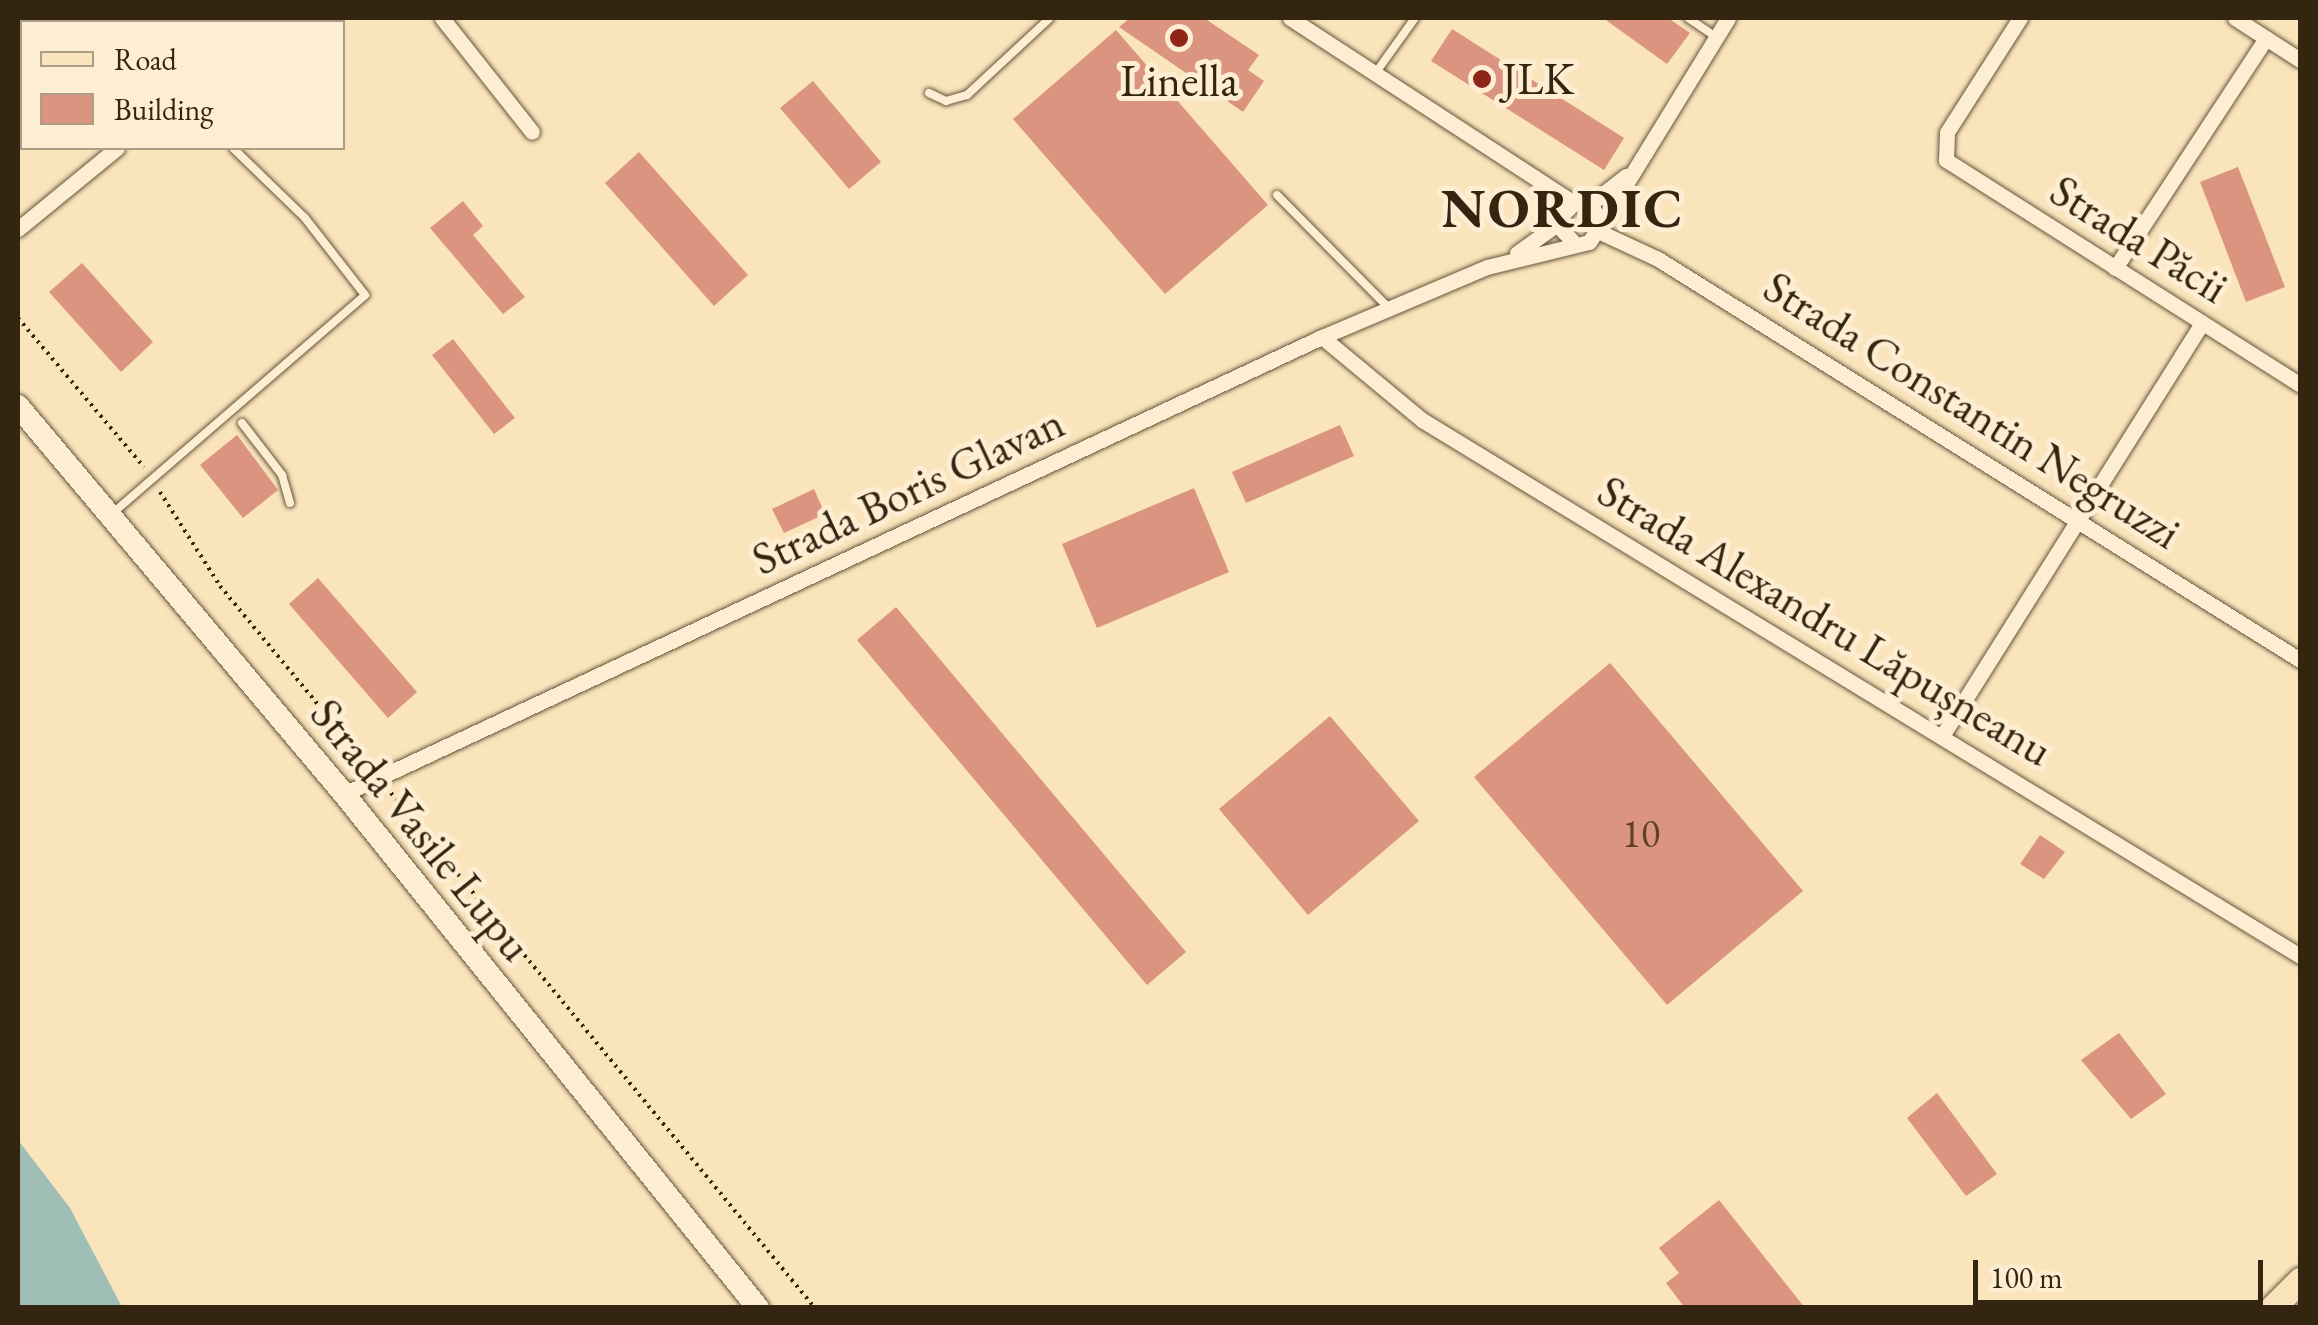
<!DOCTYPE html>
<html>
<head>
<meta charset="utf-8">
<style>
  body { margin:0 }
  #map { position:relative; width:2318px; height:1325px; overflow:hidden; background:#fae4bc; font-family:"EB Garamond",serif }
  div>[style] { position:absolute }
  .water>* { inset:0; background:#9fbeb5 }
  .building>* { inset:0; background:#da9480 }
  .path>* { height:4px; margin-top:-2px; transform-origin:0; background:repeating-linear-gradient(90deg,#332510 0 2.5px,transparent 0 7.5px) }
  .roads { filter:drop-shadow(0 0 2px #65553b) drop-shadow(0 0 2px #65553b) }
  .service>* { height:8px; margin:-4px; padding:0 4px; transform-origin:4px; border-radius:4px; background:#fcedd3 }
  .minor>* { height:15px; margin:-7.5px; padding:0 7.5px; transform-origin:7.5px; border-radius:7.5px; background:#fcedd3 }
  .secondary>* { height:22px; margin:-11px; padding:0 11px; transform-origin:11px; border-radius:11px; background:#fcedd3 }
  .primary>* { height:25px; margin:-12.5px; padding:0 12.5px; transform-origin:12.5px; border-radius:12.5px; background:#fae4bc }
  .dots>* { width:28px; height:28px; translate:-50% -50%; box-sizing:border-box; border:5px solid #fcedd3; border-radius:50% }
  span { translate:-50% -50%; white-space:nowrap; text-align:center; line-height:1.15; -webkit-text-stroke:10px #fcedd3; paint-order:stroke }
  .number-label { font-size:40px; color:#5d412c }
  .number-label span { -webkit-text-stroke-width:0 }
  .poi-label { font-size:45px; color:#332510 }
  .left { translate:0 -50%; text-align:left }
  .street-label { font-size:45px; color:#332510 }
  .district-label { font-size:55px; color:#332510; font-weight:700; letter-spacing:2.5px }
  .frame { position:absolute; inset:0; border:20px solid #332510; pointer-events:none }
  .legend { position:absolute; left:20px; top:20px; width:325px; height:130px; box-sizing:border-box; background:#fcedd3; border:2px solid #ac9d85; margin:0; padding:12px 18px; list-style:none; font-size:30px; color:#332510 }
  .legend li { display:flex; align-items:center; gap:20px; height:50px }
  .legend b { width:50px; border:2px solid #ac9d85 }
  .scale { position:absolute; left:1973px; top:1260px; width:290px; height:45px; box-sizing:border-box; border:5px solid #332510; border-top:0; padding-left:12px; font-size:30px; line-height:35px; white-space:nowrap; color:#332510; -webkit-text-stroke:8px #fcedd3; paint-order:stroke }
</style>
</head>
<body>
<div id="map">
  <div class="water">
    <div style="clip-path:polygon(18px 1140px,70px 1208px,122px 1307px,18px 1307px)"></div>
  </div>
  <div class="building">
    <div style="clip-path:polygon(1130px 18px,1204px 18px,1259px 55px,1248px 70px,1264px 81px,1243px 112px,1119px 27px)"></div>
    <div style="clip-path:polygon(1603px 18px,1668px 18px,1690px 33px,1667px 64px)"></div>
    <div style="clip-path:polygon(1452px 29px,1624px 138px,1604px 170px,1431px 61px)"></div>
    <div style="clip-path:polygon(1116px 30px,1268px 205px,1165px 294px,1013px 119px)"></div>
    <div style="clip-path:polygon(813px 81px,881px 162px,849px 189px,780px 108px)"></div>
    <div style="clip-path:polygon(639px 152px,748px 275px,714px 306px,605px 183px)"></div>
    <div style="clip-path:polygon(2238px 167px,2285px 287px,2246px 302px,2200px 182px)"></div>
    <div style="clip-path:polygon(463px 201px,483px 226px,473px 235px,525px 297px,503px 314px,430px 228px)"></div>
    <div style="clip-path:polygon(82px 263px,153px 342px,121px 372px,49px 292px)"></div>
    <div style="clip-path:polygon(453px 339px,515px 418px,494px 434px,432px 355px)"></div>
    <div style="clip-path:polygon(1340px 425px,1354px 456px,1246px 503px,1232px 472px)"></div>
    <div style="clip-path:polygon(237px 435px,278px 490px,243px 518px,200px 465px)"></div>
    <div style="clip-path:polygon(1194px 488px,1229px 572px,1097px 628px,1062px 544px)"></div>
    <div style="clip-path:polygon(814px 489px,825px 514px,784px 533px,772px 509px)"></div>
    <div style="clip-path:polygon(318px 578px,417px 692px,388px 718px,289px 604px)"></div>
    <div style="clip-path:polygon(896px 607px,1186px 952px,1147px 985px,857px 640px)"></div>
    <div style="clip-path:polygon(1610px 663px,1803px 891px,1667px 1005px,1474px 777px)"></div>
    <div style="clip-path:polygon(1330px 716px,1419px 821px,1308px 915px,1219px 809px)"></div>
    <div style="clip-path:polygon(2040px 835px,2065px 852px,2044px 879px,2020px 864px)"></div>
    <div style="clip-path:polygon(2119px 1033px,2166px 1094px,2131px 1119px,2081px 1060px)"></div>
    <div style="clip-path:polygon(1937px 1093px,1997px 1174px,1966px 1196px,1907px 1118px)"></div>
    <div style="clip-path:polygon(1719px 1200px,1805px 1308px,1685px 1308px,1666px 1283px,1679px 1273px,1659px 1248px)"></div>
  </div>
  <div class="path">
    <div style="left:18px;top:318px;width:195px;rotate:49.8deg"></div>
    <div style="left:160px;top:492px;width:112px;rotate:57.4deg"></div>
    <div style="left:220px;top:586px;width:234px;rotate:50.4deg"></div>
    <div style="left:391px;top:793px;width:667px;rotate:50.54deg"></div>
  </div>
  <div class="roads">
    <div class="service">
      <div style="left:1688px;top:18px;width:34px;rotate:34deg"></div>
      <div style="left:1377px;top:71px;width:65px;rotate:-54.4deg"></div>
      <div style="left:929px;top:93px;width:19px;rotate:25deg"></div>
      <div style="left:946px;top:101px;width:22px;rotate:-16deg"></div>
      <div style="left:967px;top:95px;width:113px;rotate:-42.9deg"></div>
      <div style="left:1277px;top:195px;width:159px;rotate:45.3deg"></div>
      <div style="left:242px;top:423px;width:66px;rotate:52.4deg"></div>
      <div style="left:282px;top:475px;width:29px;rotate:74deg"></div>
      <div style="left:114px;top:512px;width:332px;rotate:-40.8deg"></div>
      <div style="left:365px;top:295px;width:98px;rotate:-127.9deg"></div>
      <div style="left:305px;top:218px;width:100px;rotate:-135.8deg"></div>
    </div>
    <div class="minor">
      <div style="left:442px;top:18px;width:145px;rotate:51.7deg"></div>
      <div style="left:1290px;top:18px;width:339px;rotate:33.1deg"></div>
      <div style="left:2020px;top:18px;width:135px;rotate:122.6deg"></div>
      <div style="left:1947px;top:132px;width:28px;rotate:92deg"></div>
      <div style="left:1946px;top:160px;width:419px;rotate:32.4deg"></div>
      <div style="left:2235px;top:18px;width:77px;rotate:32.9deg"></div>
      <div style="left:282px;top:22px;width:8px;rotate:-30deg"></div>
      <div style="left:1590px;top:204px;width:46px;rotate:-37.9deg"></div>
      <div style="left:1602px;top:223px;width:241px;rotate:-58.4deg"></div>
      <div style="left:18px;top:229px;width:128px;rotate:-39.3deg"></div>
      <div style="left:1600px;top:232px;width:64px;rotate:25deg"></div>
      <div style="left:1658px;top:259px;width:757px;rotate:31.99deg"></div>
      <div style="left:1517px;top:253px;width:53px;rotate:-35.8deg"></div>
      <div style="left:2115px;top:268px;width:275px;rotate:-56.7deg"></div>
      <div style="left:1322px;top:337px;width:130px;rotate:39.7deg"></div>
      <div style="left:1422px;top:420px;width:1029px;rotate:31.4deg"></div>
      <div style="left:1942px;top:736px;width:488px;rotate:-57.8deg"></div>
      <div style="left:344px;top:794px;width:1080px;rotate:-25.05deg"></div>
      <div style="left:1322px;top:337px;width:179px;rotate:-23deg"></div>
      <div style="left:1487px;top:267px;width:105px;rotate:-13.8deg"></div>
      <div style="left:1589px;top:242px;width:23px;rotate:-56deg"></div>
      <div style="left:1602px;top:223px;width:22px;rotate:-122deg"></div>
      <div style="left:1590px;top:204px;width:16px;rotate:-176deg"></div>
      <div style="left:1574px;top:203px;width:17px;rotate:135deg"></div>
      <div style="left:1562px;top:215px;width:15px;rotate:90deg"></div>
      <div style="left:1562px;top:230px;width:16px;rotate:47deg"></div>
    </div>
    <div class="secondary">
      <div style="left:18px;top:406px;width:507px;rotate:49.96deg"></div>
      <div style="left:344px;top:794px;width:660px;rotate:51.15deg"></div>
    </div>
    <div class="primary">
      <div style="left:2272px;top:1308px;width:40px;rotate:-45deg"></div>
    </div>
  </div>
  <div class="dots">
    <div style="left:1179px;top:38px;background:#8f2418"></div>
    <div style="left:1482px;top:79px;background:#8f2418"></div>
  </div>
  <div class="number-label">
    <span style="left:1641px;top:833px">10</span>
  </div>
  <div class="poi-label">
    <span class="left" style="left:1502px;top:79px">JLK</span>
    <span style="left:1179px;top:81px">Linella</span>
  </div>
  <div class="street-label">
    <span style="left:2139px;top:239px;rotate:32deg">Strada Păcii</span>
    <span style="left:1972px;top:410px;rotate:32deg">Strada Constantin Negruzzi</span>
    <span style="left:908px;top:491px;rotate:-25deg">Strada Boris Glavan</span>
    <span style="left:1825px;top:621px;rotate:31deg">Strada Alexandru Lăpușneanu</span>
    <span style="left:421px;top:830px;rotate:51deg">Strada Vasile Lupu</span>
  </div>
  <div class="district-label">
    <span style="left:1563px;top:208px">NORDIC</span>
  </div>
  <div class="frame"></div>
  <ul class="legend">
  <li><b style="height:12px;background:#fae4bc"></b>Road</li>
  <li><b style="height:28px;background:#da9480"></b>Building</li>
  </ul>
  <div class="scale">100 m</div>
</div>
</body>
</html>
